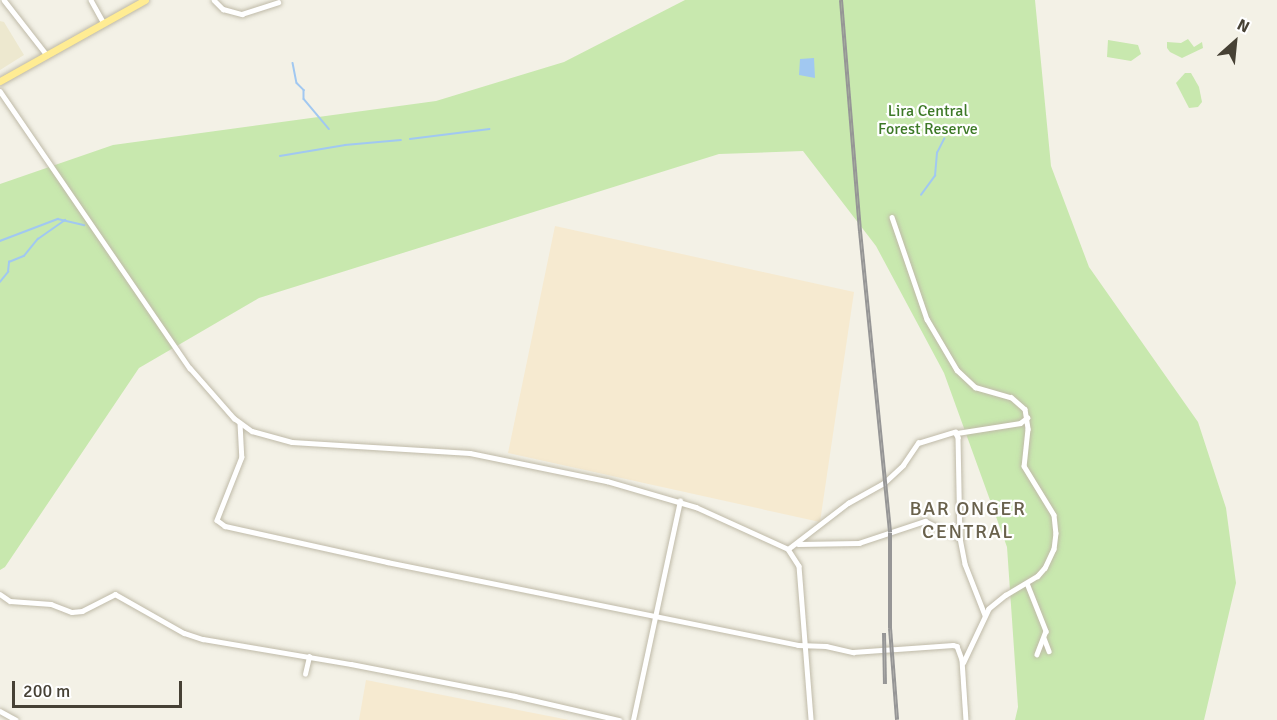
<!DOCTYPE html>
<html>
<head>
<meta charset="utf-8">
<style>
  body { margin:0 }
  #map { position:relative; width:1277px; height:720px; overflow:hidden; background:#f3f1e6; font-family:Signika,sans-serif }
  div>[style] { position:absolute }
  .commercial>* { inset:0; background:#f6ead0 }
  .education>* { inset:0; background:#ede8cf }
  .green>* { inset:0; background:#c8e8ae }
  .water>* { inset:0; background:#a1c8f1 }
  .stream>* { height:1.5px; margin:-0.75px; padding:0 0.75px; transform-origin:0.75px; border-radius:0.75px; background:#a1c8f1 }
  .roads { filter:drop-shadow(0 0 2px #bfbaa8) drop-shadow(0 0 2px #bfbaa8) }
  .minor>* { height:4.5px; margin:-2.25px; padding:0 2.25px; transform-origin:2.25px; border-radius:2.25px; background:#fff }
  .primary>* { height:7px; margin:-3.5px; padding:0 3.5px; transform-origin:3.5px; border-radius:3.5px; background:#ffec93 }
  .rail>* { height:4px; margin-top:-2px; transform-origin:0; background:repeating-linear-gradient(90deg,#fff 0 4.5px,#969696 0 9px); box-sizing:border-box; border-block:2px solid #969696 }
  span { translate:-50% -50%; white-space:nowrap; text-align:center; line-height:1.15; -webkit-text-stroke:4.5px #fff; paint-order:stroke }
  .park-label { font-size:16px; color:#3d7927 }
  .quarter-label { font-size:20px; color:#69614c; letter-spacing:1.5px }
  .north { position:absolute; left:1205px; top:12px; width:60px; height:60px; -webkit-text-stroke:4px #fff; paint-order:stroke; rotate:27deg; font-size:16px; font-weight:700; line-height:24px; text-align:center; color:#464135 }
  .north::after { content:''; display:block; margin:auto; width:21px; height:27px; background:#464135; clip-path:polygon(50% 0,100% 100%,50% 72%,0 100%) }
  .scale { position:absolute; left:12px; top:681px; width:170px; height:27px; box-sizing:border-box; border:3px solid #464135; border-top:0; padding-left:8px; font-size:18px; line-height:21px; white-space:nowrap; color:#464135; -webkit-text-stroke:4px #fff; paint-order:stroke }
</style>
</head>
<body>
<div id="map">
  <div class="commercial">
    <div style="clip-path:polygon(555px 226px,854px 292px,820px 522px,508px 453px)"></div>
    <div style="clip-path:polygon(366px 680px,569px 720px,359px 720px)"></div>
  </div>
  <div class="education">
    <div style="clip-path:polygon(0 21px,4px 22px,24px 55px,0 70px)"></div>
  </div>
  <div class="green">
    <div style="clip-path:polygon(685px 0,1035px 0,1051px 166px,1089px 267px,1198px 422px,1226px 508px,1236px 583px,1204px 720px,1015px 720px,1018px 707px,1007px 547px,944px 373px,876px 246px,803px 151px,719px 154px,259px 298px,139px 368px,5px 567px,0 570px,0 184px,113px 145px,436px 101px,564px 62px)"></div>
    <div style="clip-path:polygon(1188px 39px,1194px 47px,1202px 42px,1203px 48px,1182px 58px,1170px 52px,1167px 48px,1167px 42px,1181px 43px)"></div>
    <div style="clip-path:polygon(1108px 40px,1138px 45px,1141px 54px,1131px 61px,1107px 57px)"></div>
    <div style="clip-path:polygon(1185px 73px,1191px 73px,1199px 87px,1202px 102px,1198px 107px,1189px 108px,1176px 83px)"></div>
  </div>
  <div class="water">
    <div style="clip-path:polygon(814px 58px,815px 78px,799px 75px,800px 59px)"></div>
  </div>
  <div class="stream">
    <div style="left:293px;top:63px;width:20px;rotate:79deg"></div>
    <div style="left:297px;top:83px;width:10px;rotate:45deg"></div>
    <div style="left:304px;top:90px;width:9px;rotate:90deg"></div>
    <div style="left:304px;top:99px;width:39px;rotate:50deg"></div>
    <div style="left:410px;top:139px;width:80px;rotate:-7.2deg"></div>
    <div style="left:280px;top:156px;width:66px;rotate:-9.6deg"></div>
    <div style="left:345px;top:145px;width:56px;rotate:-5.1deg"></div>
    <div style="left:921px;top:195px;width:24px;rotate:-54deg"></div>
    <div style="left:935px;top:176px;width:23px;rotate:-85deg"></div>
    <div style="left:937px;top:153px;width:16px;rotate:-63deg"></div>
    <div style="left:0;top:241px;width:62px;rotate:-20.8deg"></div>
    <div style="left:58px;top:219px;width:27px;rotate:13deg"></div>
    <div style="left:0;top:282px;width:13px;rotate:-51deg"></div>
    <div style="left:8px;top:272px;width:10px;rotate:-84deg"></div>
    <div style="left:9px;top:262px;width:16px;rotate:-22deg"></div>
    <div style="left:24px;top:256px;width:22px;rotate:-51deg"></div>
    <div style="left:38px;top:239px;width:33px;rotate:-35deg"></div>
  </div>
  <div class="roads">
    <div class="minor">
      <div style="left:4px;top:0;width:70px;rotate:52deg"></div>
      <div style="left:91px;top:0;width:26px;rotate:61deg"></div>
      <div style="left:214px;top:0;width:13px;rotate:45deg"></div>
      <div style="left:223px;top:9px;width:20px;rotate:15deg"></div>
      <div style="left:242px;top:14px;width:38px;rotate:-18deg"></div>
      <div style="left:0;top:91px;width:336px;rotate:55.6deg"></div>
      <div style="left:190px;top:368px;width:67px;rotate:48.7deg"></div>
      <div style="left:234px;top:418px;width:22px;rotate:36deg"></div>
      <div style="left:252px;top:431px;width:41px;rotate:15.4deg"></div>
      <div style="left:292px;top:442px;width:178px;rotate:3.5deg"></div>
      <div style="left:470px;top:453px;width:140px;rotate:11.6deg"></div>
      <div style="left:607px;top:481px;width:93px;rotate:16.3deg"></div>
      <div style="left:696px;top:507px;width:101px;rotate:24.5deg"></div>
      <div style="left:788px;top:549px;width:20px;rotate:57deg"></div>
      <div style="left:799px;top:566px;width:154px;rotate:85.5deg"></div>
      <div style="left:892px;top:217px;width:108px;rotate:71.1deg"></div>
      <div style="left:927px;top:319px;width:59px;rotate:59.5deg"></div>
      <div style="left:957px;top:370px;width:25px;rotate:43deg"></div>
      <div style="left:975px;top:387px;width:37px;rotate:16deg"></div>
      <div style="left:1011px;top:397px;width:18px;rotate:41deg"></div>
      <div style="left:1025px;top:409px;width:20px;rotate:81deg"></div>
      <div style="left:1028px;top:429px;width:37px;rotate:96deg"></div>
      <div style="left:1024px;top:466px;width:57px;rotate:58.5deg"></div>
      <div style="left:1054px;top:515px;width:18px;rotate:84deg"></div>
      <div style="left:1056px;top:533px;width:16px;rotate:97deg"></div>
      <div style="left:1054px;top:549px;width:21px;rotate:115deg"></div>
      <div style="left:1045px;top:568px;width:11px;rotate:131deg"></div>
      <div style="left:1038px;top:576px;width:37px;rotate:149deg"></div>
      <div style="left:1006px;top:595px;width:22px;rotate:141deg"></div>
      <div style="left:989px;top:609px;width:59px;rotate:115.3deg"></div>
      <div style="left:240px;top:423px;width:34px;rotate:87deg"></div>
      <div style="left:242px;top:457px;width:68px;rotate:111.6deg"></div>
      <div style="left:217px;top:520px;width:10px;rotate:37deg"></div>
      <div style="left:225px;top:526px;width:166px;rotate:12.5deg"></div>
      <div style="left:387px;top:562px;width:419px;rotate:11.4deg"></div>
      <div style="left:798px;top:645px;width:28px;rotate:2deg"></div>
      <div style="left:826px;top:646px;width:28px;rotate:13deg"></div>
      <div style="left:853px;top:652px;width:100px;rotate:-4deg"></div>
      <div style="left:953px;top:645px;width:4px;rotate:14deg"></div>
      <div style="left:957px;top:646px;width:15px;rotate:70deg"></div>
      <div style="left:962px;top:660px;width:60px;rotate:86.2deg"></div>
      <div style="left:957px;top:433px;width:64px;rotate:-9deg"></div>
      <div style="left:1020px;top:423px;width:9px;rotate:-36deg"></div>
      <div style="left:798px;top:544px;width:61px;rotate:-0.9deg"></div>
      <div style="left:859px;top:543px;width:70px;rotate:-18.4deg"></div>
      <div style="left:925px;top:521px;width:39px;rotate:26deg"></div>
      <div style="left:788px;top:549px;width:76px;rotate:-37.5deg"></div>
      <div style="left:848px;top:503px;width:41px;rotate:-29.1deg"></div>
      <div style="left:884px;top:483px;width:26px;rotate:-43deg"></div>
      <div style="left:903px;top:465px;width:27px;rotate:-56deg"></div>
      <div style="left:918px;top:443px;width:39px;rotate:-17deg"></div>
      <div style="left:955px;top:432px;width:6px;rotate:59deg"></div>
      <div style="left:958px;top:437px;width:101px;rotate:88.9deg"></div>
      <div style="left:960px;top:538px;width:26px;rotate:79deg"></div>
      <div style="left:965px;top:564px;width:55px;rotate:68.6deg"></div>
      <div style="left:1027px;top:583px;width:52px;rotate:68.4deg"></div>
      <div style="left:1046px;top:631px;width:25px;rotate:111deg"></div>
      <div style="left:0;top:594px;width:12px;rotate:35deg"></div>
      <div style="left:10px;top:601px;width:41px;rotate:4.2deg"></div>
      <div style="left:51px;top:604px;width:22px;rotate:21deg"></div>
      <div style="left:72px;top:612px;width:10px;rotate:-6deg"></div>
      <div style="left:82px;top:611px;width:37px;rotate:-27deg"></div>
      <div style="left:115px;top:594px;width:79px;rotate:29.5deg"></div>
      <div style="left:184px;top:633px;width:20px;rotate:18deg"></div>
      <div style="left:203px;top:639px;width:150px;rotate:9.6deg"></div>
      <div style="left:351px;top:664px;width:167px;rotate:11deg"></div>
      <div style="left:515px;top:696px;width:107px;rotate:13deg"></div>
      <div style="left:1044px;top:638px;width:14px;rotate:69deg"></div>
      <div style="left:305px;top:674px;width:18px;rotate:-77deg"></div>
      <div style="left:0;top:711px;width:18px;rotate:29deg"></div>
      <div style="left:633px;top:720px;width:224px;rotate:-77.9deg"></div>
    </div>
    <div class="primary">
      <div style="left:0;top:81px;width:166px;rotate:-29.2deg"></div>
    </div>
  </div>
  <div class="rail">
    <div style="left:841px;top:0;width:232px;rotate:85.3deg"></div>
    <div style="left:860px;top:231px;width:303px;rotate:84.3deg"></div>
    <div style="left:890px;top:533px;width:95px;rotate:90deg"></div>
    <div style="left:890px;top:628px;width:92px;rotate:85.6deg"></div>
    <div style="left:884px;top:633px;width:51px;rotate:88.9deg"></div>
  </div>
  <div class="park-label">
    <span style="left:928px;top:120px">Lira Central<br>Forest Reserve</span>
  </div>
  <div class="quarter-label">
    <span style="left:968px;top:520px">BAR ONGER<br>CENTRAL</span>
  </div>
  <div class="north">N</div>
  <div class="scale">200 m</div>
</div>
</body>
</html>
